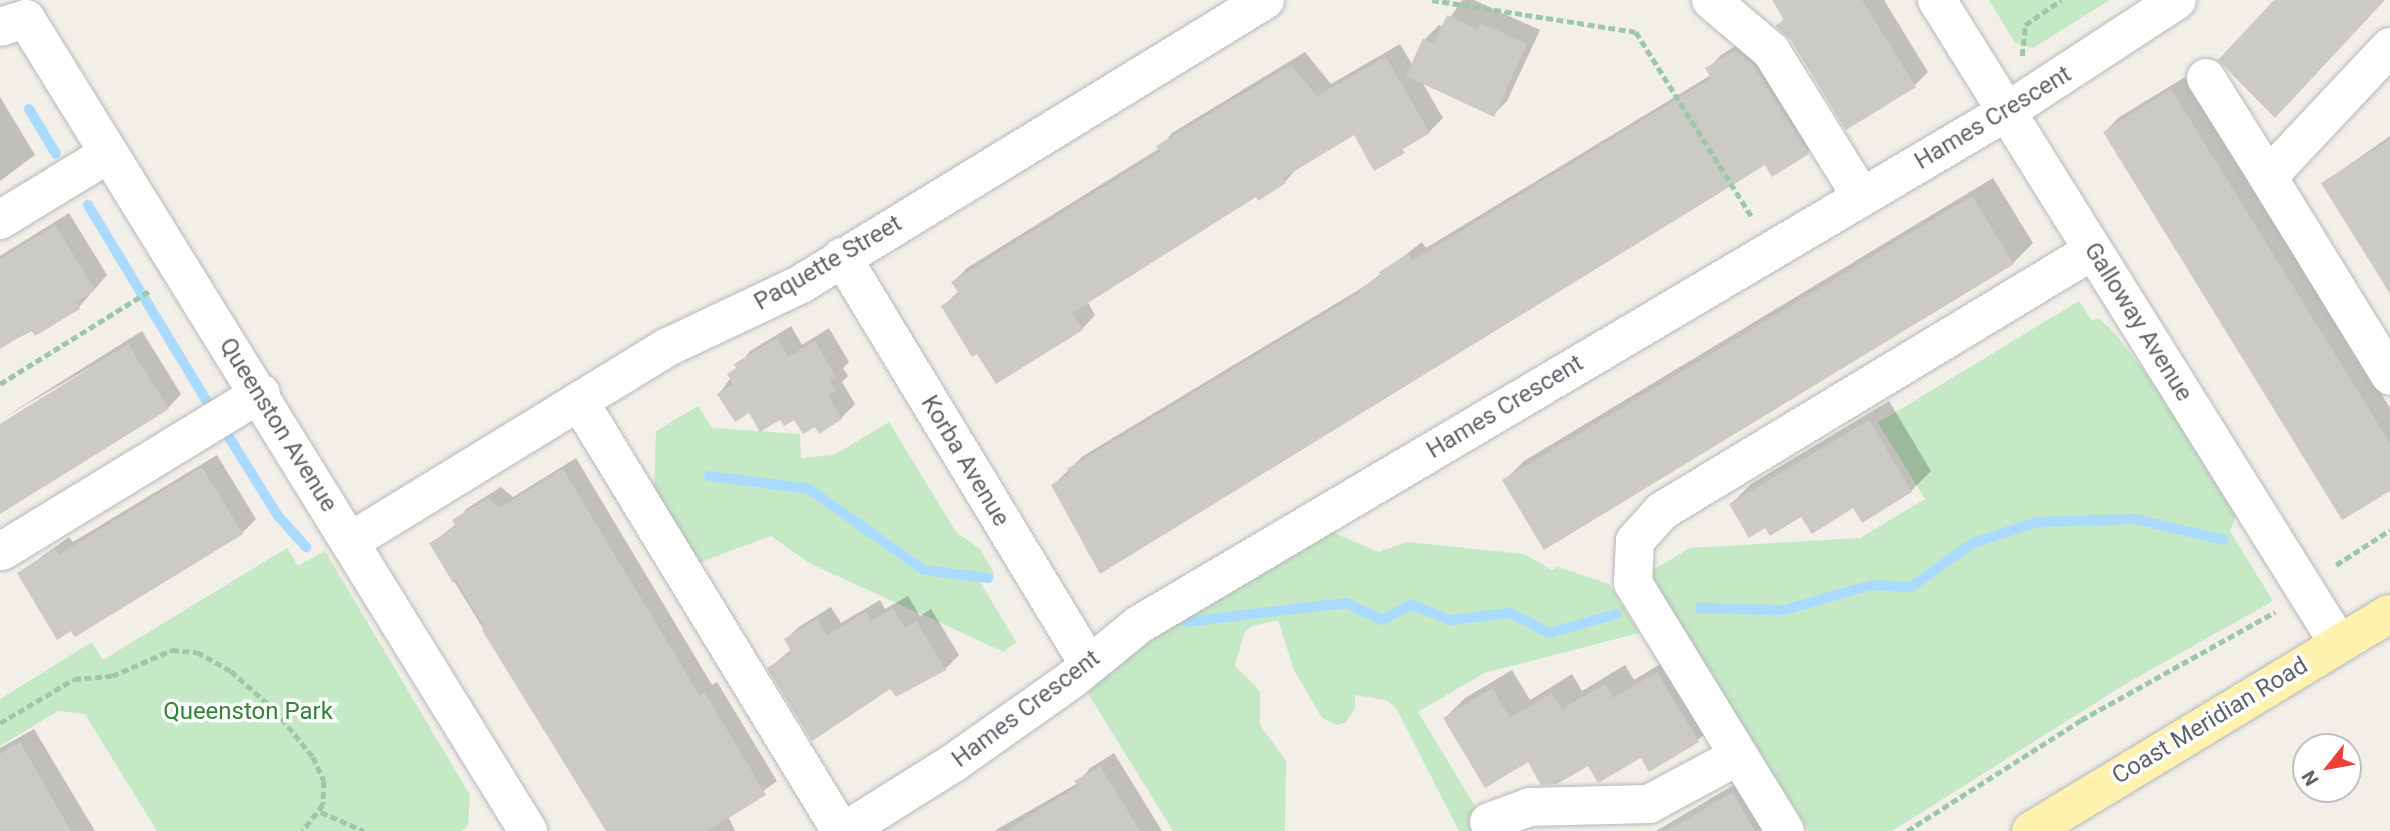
<!DOCTYPE html>
<html>
<head>
<meta charset="utf-8">
<style>
  body { margin:0 }
  #map { position:relative; width:2390px; height:831px; overflow:hidden; background:#f1efe8; font-family:Roboto,sans-serif }
  div>[style] { position:absolute }
  .green>* { inset:0; background:#c5e8c5 }
  .shadow>* { inset:0; background:#0003 }
  .stream>* { height:10px; margin:-5px; padding:0 5px; transform-origin:5px; border-radius:5px; background:#aadaff }
  .building>* { inset:0; background:#cccac5 }
  .path>* { height:4.5px; margin-top:-2.25px; transform-origin:0; background:repeating-linear-gradient(90deg,#9cc7a9 0 7px,transparent 0 10.5px) }
  .roads { filter:drop-shadow(0 0 2px #b5b8bc) drop-shadow(0 0 2px #b5b8bc) }
  .minor>* { height:38px; margin:-19px; padding:0 19px; transform-origin:19px; border-radius:19px; background:#fff }
  .major>* { height:38px; margin:-19px; padding:0 19px; transform-origin:19px; border-radius:19px; background:#fff2af }
  span { translate:-50% -50%; white-space:nowrap; text-align:center; line-height:1.15; -webkit-text-stroke:7px #fff; paint-order:stroke }
  .street-label { font-size:24px; color:#5f6368 }
  .park-label { font-size:24px; color:#348238 }
  .north { position:absolute; left:2292px; top:733px; width:70px; height:70px; box-sizing:border-box; background:#fff; border:2px solid #bfc1c3; border-radius:50%; rotate:239deg; font-size:19px; font-weight:700; line-height:28px; text-align:center; color:#5f6368 }
  .north::after { content:''; display:block; margin:auto; width:24px; height:32px; background:#ea4335; clip-path:polygon(50% 0,100% 100%,50% 72%,0 100%) }
</style>
</head>
<body>
<div id="map">
  <div class="green">
    <div style="clip-path:polygon(1989px 0,2110px 0,2033px 48px,2015px 43px)"></div>
    <div style="clip-path:polygon(2079px 301px,2092px 321px,2098px 318px,2113px 331px,2151px 380px,2237px 512px,2230px 531px,2273px 601px,2124px 685px,1892px 831px,1809px 831px,1656px 589px,1651px 571px,1690px 548px,1860px 538px,1925px 499px,1878px 423px)"></div>
    <div style="clip-path:polygon(698px 406px,712px 428px,800px 434px,801px 458px,834px 455px,889px 422px,956px 532px,980px 549px,994px 573px,980px 582px,1016px 642px,1004px 652px,811px 564px,771px 536px,698px 563px,654px 491px,656px 431px)"></div>
    <div style="clip-path:polygon(1327px 530px,1379px 552px,1406px 542px,1524px 554px,1552px 570px,1558px 567px,1609px 584px,1639px 633px,1484px 673px,1418px 712px,1490px 831px,1459px 831px,1396px 708px,1386px 700px,1355px 695px,1355px 708px,1346px 722px,1337px 725px,1322px 718px,1294px 670px,1278px 620px,1252px 626px,1244px 633px,1235px 666px,1260px 691px,1260px 725px,1286px 761px,1285px 831px,1173px 831px,1081px 682px)"></div>
    <div style="clip-path:polygon(287px 548px,298px 566px,325px 551px,470px 795px,468px 826px,461px 831px,157px 831px,85px 714px,58px 711px,0 746px,0 699px,92px 642px,103px 660px)"></div>
  </div>
  <div class="shadow">
    <div style="clip-path:polygon(1462px 0,1474px 0,1540px 30px,1507px 101px,1493px 115px,1422px 82px,1443px 118px,1429px 132px,1375px 168px,1354px 132px,1298px 167px,1285px 182px,1256px 195px,1087px 301px,1095px 315px,1082px 329px,977px 351px,943px 306px,959px 291px,953px 282px,967px 268px,1160px 148px,1172px 133px,1305px 52px,1331px 84px,1400px 44px,1413px 66px,1425px 39px,1439px 25px,1444px 27px)"></div>
    <div style="clip-path:polygon(1774px 0,1884px 0,1928px 72px,1915px 85px,1791px 38px,1778px 26px,1785px 18px)"></div>
    <div style="clip-path:polygon(1750px 37px,1822px 139px,1808px 152px,1766px 162px,1053px 485px,1083px 456px,1365px 286px,1422px 242px,1426px 248px,1711px 75px,1708px 69px,1721px 55px)"></div>
    <div style="clip-path:polygon(2185px 77px,2390px 408px,2390px 489px,2105px 132px,2118px 118px)"></div>
    <div style="clip-path:polygon(0 97px,35px 155px,0 181px)"></div>
    <div style="clip-path:polygon(2390px 136px,2390px 292px,2323px 183px)"></div>
    <div style="clip-path:polygon(1993px 178px,2033px 243px,2013px 263px,1504px 481px,1524px 461px)"></div>
    <div style="clip-path:polygon(69px 213px,107px 275px,79px 307px,0 347px,0 256px)"></div>
    <div style="clip-path:polygon(791px 326px,802px 345px,829px 328px,849px 362px,843px 368px,848px 376px,842px 382px,855px 404px,841px 418px,816px 425px,781px 418px,750px 411px,719px 394px,750px 351px)"></div>
    <div style="clip-path:polygon(142px 331px,181px 394px,168px 408px,0 502px,0 426px,137px 340px,0 420px)"></div>
    <div style="clip-path:polygon(1889px 401px,1931px 471px,1911px 491px,1766px 525px,1731px 504px,1751px 484px)"></div>
    <div style="clip-path:polygon(217px 455px,256px 519px,242px 533px,75px 635px,19px 573px,69px 537px,73px 542px)"></div>
    <div style="clip-path:polygon(576px 458px,712px 685px,717px 682px,777px 781px,728px 816px,735px 831px,608px 831px,431px 544px,456px 524px,466px 509px,501px 487px,513px 497px)"></div>
    <div style="clip-path:polygon(908px 596px,920px 616px,931px 609px,959px 655px,945px 669px,896px 695px,891px 686px,769px 668px,792px 649px,786px 639px,800px 626px,831px 607px,841px 623px,880px 600px,885px 609px)"></div>
    <div style="clip-path:polygon(1678px 653px,1718px 721px,1698px 740px,1650px 770px,1641px 755px,1588px 764px,1528px 759px,1445px 718px,1465px 698px,1512px 670px,1530px 700px,1572px 674px,1582px 691px,1625px 665px,1634px 680px)"></div>
    <div style="clip-path:polygon(34px 729px,95px 831px,0 831px,0 748px)"></div>
    <div style="clip-path:polygon(1114px 753px,1162px 831px,994px 831px,1078px 783px,1090px 768px)"></div>
    <div style="clip-path:polygon(1752px 774px,1786px 831px,1656px 831px)"></div>
  </div>
  <div class="stream">
    <div style="left:29px;top:109px;width:52px;rotate:59deg"></div>
    <div style="left:88px;top:205px;width:232px;rotate:58.8deg"></div>
    <div style="left:227px;top:434px;width:97px;rotate:58.1deg"></div>
    <div style="left:278px;top:516px;width:42px;rotate:47.9deg"></div>
    <div style="left:709px;top:476px;width:101px;rotate:7.4deg"></div>
    <div style="left:809px;top:489px;width:141px;rotate:35.2deg"></div>
    <div style="left:924px;top:570px;width:65px;rotate:7deg"></div>
    <div style="left:1700px;top:608px;width:84px;rotate:1.4deg"></div>
    <div style="left:1784px;top:610px;width:91px;rotate:-15.9deg"></div>
    <div style="left:1872px;top:585px;width:39px;rotate:3deg"></div>
    <div style="left:1911px;top:587px;width:76px;rotate:-35.4deg"></div>
    <div style="left:1973px;top:543px;width:67px;rotate:-18.2deg"></div>
    <div style="left:2037px;top:522px;width:98px;rotate:-1.8deg"></div>
    <div style="left:2135px;top:519px;width:91px;rotate:13.3deg"></div>
    <div style="left:1186px;top:622px;width:161px;rotate:-6.8deg"></div>
    <div style="left:1346px;top:603px;width:40px;rotate:25deg"></div>
    <div style="left:1382px;top:620px;width:34px;rotate:-27deg"></div>
    <div style="left:1412px;top:605px;width:42px;rotate:21deg"></div>
    <div style="left:1451px;top:620px;width:59px;rotate:-6.8deg"></div>
    <div style="left:1510px;top:613px;width:44px;rotate:27.1deg"></div>
    <div style="left:1549px;top:633px;width:70px;rotate:-15.8deg"></div>
  </div>
  <div class="building">
    <div style="clip-path:polygon(1772px 0,1862px 0,1916px 87px,1846px 130px,1790px 39px,1775px 26px,1784px 20px)"></div>
    <div style="clip-path:polygon(2274px 0,2385px 0,2275px 118px,2218px 60px)"></div>
    <div style="clip-path:polygon(1447px 15px,1478px 29px,1481px 23px,1527px 44px,1494px 117px,1406px 76px,1423px 38px,1434px 43px)"></div>
    <div style="clip-path:polygon(1736px 50px,1754px 65px,1809px 154px,1772px 177px,1765px 165px,1100px 574px,1051px 485px,1070px 473px,1067px 469px,1361px 292px,1359px 289px,1381px 276px,1379px 272px,1408px 254px,1412px 261px,1711px 78px,1705px 68px)"></div>
    <div style="clip-path:polygon(1386px 57px,1430px 133px,1402px 149px,1405px 153px,1374px 171px,1354px 135px,1283px 178px,1286px 183px,1258px 201px,1256px 197px,1072px 313px,1083px 330px,996px 384px,977px 354px,972px 357px,941px 306px,959px 294px,951px 282px,1160px 152px,1156px 146px,1291px 65px,1317px 96px)"></div>
    <div style="clip-path:polygon(2171px 89px,2390px 443px,2390px 491px,2342px 520px,2103px 132px)"></div>
    <div style="clip-path:polygon(2390px 139px,2390px 294px,2321px 183px)"></div>
    <div style="clip-path:polygon(1972px 196px,2014px 264px,1544px 550px,1502px 480px)"></div>
    <div style="clip-path:polygon(55px 225px,95px 290px,76px 302px,80px 309px,35px 336px,31px 330px,0 349px,0 259px)"></div>
    <div style="clip-path:polygon(777px 338px,788px 357px,815px 341px,836px 377px,830px 381px,836px 391px,828px 395px,842px 419px,819px 434px,815px 427px,803px 434px,794px 420px,784px 426px,780px 420px,760px 432px,749px 413px,735px 422px,717px 394px,733px 384px,727px 374px,736px 368px,734px 364px)"></div>
    <div style="clip-path:polygon(128px 344px,169px 409px,0 514px,0 424px)"></div>
    <div style="clip-path:polygon(1869px 420px,1912px 492px,1862px 523px,1853px 508px,1812px 534px,1801px 517px,1770px 536px,1765px 528px,1749px 538px,1729px 504px)"></div>
    <div style="clip-path:polygon(202px 467px,243px 534px,75px 637px,71px 631px,57px 640px,17px 573px,55px 549px,58px 555px)"></div>
    <div style="clip-path:polygon(563px 469px,700px 696px,705px 693px,766px 795px,707px 831px,606px 831px,482px 630px,485px 628px,456px 580px,453px 583px,429px 543px,456px 527px,452px 520px,488px 498px,500px 508px)"></div>
    <div style="clip-path:polygon(893px 608px,905px 628px,916px 621px,946px 670px,896px 697px,890px 689px,812px 741px,767px 668px,792px 653px,784px 639px,817px 619px,827px 635px,866px 612px,871px 621px)"></div>
    <div style="clip-path:polygon(1657px 672px,1699px 742px,1649px 772px,1641px 758px,1598px 783px,1588px 766px,1557px 784px,1541px 785px,1528px 762px,1485px 788px,1443px 718px,1492px 688px,1510px 718px,1552px 693px,1562px 709px,1605px 684px,1613px 698px)"></div>
    <div style="clip-path:polygon(20px 742px,71px 831px,0 831px,0 754px)"></div>
    <div style="clip-path:polygon(1100px 766px,1140px 831px,1006px 831px,1078px 786px,1074px 781px)"></div>
    <div style="clip-path:polygon(1732px 792px,1755px 831px,1667px 831px)"></div>
  </div>
  <div class="path">
    <div style="left:1432px;top:0;width:206px;rotate:8.9deg"></div>
    <div style="left:1636px;top:32px;width:218px;rotate:57.9deg"></div>
    <div style="left:2022px;top:56px;width:31px;rotate:-84deg"></div>
    <div style="left:2025px;top:25px;width:44px;rotate:-34.8deg"></div>
    <div style="left:0;top:384px;width:178px;rotate:-31.9deg"></div>
    <div style="left:2336px;top:565px;width:64px;rotate:-32.9deg"></div>
    <div style="left:0;top:723px;width:86px;rotate:-30.7deg"></div>
    <div style="left:74px;top:679px;width:38px;rotate:-5deg"></div>
    <div style="left:112px;top:676px;width:65px;rotate:-23.4deg"></div>
    <div style="left:172px;top:650px;width:25px;rotate:5deg"></div>
    <div style="left:197px;top:652px;width:39px;rotate:29deg"></div>
    <div style="left:231px;top:671px;width:59px;rotate:41.6deg"></div>
    <div style="left:275px;top:710px;width:60px;rotate:51deg"></div>
    <div style="left:313px;top:757px;width:26px;rotate:65deg"></div>
    <div style="left:324px;top:781px;width:24px;rotate:92deg"></div>
    <div style="left:323px;top:805px;width:33px;rotate:128deg"></div>
    <div style="left:321px;top:812px;width:47px;rotate:23.8deg"></div>
    <div style="left:1907px;top:831px;width:206px;rotate:-32.5deg"></div>
    <div style="left:2081px;top:720px;width:222px;rotate:-29.1deg"></div>
  </div>
  <div class="roads">
    <div class="minor">
      <div style="left:1711px;top:0;width:79px;rotate:40.4deg"></div>
      <div style="left:1771px;top:51px;width:171px;rotate:58.2deg"></div>
      <div style="left:1937px;top:0;width:759px;rotate:58.03deg"></div>
      <div style="left:0;top:27px;width:27px;rotate:-17deg"></div>
      <div style="left:26px;top:19px;width:955px;rotate:58.27deg"></div>
      <div style="left:2390px;top:47px;width:178px;rotate:133.2deg"></div>
      <div style="left:2268px;top:177px;width:233px;rotate:58.4deg"></div>
      <div style="left:2206px;top:78px;width:117px;rotate:57.9deg"></div>
      <div style="left:0;top:220px;width:127px;rotate:-31.4deg"></div>
      <div style="left:842px;top:257px;width:477px;rotate:58.8deg"></div>
      <div style="left:579px;top:401px;width:504px;rotate:58.65deg"></div>
      <div style="left:351px;top:541px;width:372px;rotate:-31.5deg"></div>
      <div style="left:668px;top:347px;width:147px;rotate:-25.3deg"></div>
      <div style="left:801px;top:284px;width:544px;rotate:-31.47deg"></div>
      <div style="left:2px;top:551px;width:303px;rotate:-31.4deg"></div>
      <div style="left:1489px;top:822px;width:44px;rotate:-20.1deg"></div>
      <div style="left:1530px;top:807px;width:119px;rotate:-1.4deg"></div>
      <div style="left:1649px;top:804px;width:101px;rotate:-28.3deg"></div>
      <div style="left:845px;top:831px;width:126px;rotate:-32.1deg"></div>
      <div style="left:952px;top:764px;width:146px;rotate:-35.2deg"></div>
      <div style="left:1071px;top:680px;width:89px;rotate:-39.1deg"></div>
      <div style="left:1140px;top:624px;width:1006px;rotate:-30.59deg"></div>
      <div style="left:2006px;top:112px;width:204px;rotate:-33.2deg"></div>
      <div style="left:1785px;top:831px;width:291px;rotate:-121.5deg"></div>
      <div style="left:1633px;top:583px;width:42px;rotate:-87.3deg"></div>
      <div style="left:1635px;top:541px;width:40px;rotate:-48deg"></div>
      <div style="left:1662px;top:511px;width:502px;rotate:-31.16deg"></div>
    </div>
    <div class="major">
      <div style="left:2031px;top:831px;width:419px;rotate:-31.2deg"></div>
    </div>
  </div>
  <div class="street-label">
    <span style="left:1993px;top:118px;rotate:-31deg">Hames Crescent</span>
    <span style="left:828px;top:263px;rotate:-30deg">Paquette Street</span>
    <span style="left:2138px;top:322px;rotate:58deg">Galloway Avenue</span>
    <span style="left:1505px;top:407px;rotate:-31deg">Hames Crescent</span>
    <span style="left:278px;top:425px;rotate:58deg">Queenston Avenue</span>
    <span style="left:965px;top:461px;rotate:59deg">Korba Avenue</span>
    <span style="left:1026px;top:709px;rotate:-37deg">Hames Crescent</span>
    <span style="left:2210px;top:721px;rotate:-31deg">Coast Meridian Road</span>
  </div>
  <div class="park-label">
    <span style="left:248px;top:712px">Queenston Park</span>
  </div>
  <div class="north">N</div>
</div>
</body>
</html>
